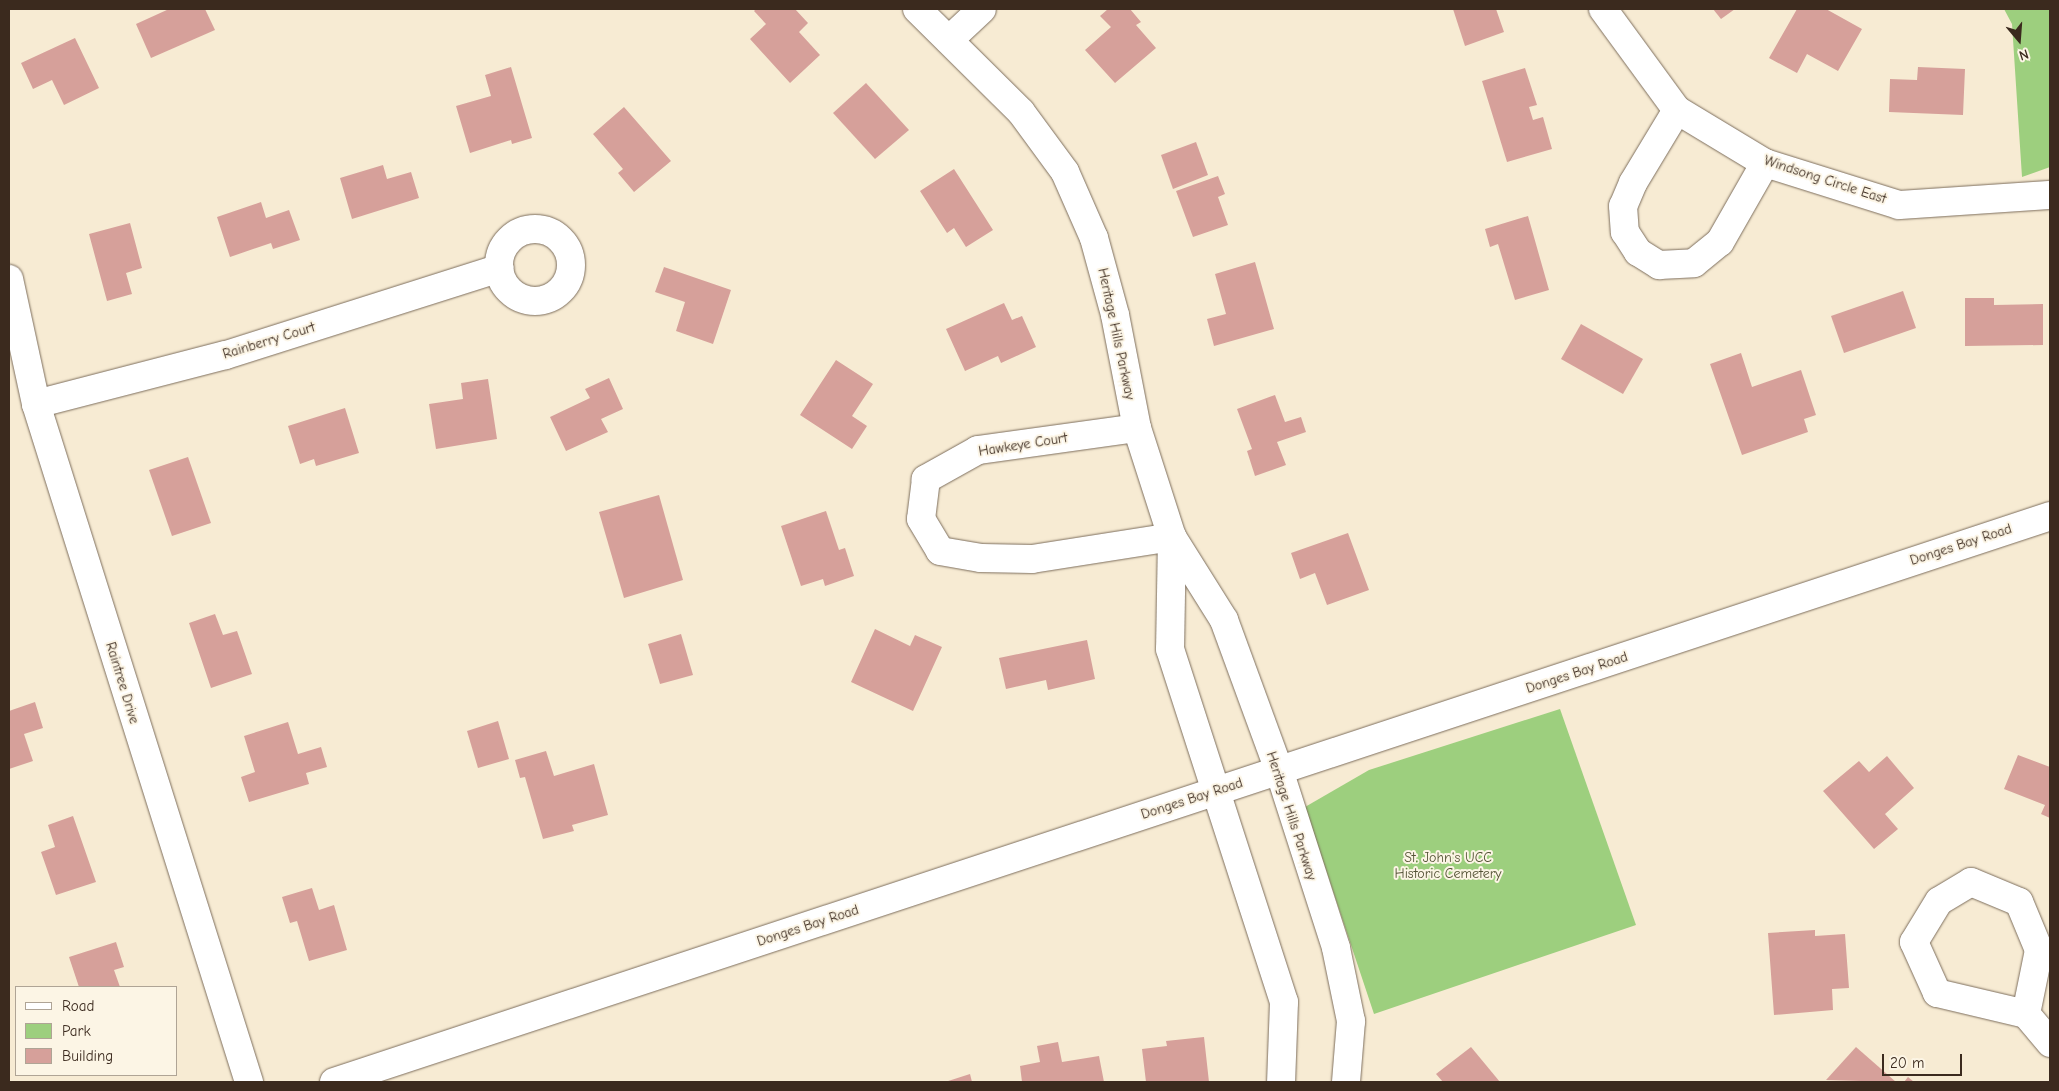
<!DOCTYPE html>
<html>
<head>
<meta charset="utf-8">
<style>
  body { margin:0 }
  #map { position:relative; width:2059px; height:1091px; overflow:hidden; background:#f7ebd3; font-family:"Comic Neue",sans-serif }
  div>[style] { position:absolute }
  .green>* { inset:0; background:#9dcf7e }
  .building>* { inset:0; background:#d6a09a }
  .roads { filter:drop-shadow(0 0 1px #7d6e5d) drop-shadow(0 0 1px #7d6e5d) }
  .minor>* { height:28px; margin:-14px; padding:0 14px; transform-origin:14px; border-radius:14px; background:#fff }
  .minor>.ring { margin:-14px; padding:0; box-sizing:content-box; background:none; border:28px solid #fff; border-radius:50% }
  .tertiary>* { height:28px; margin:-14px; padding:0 14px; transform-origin:14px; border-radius:14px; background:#fff }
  span { translate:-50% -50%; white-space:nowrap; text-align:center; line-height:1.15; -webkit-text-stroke:4px #fcf5e5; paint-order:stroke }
  .street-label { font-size:14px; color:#3b2a1e }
  .park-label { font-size:14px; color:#545336 }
  .frame { position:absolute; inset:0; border:10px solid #3b2a1e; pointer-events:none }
  .legend { position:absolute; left:15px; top:986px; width:162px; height:90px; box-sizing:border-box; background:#fcf5e5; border:1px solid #afa495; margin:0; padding:6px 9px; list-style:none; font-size:15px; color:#3b2a1e }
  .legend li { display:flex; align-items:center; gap:10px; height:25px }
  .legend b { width:25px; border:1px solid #afa495 }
  .north { position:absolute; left:1994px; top:15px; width:50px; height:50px; -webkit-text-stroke:4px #fcf5e5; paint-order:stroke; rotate:162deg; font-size:14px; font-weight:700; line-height:20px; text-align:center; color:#3b2a1e }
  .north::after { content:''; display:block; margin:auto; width:18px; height:22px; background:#3b2a1e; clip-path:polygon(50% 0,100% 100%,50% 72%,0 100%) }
  .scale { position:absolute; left:1882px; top:1054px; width:80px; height:22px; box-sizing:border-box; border:2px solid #3b2a1e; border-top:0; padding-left:6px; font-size:15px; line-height:18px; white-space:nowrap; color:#3b2a1e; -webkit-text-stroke:4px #fcf5e5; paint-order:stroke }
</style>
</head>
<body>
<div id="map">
  <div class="green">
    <div style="clip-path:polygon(2004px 9px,2050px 9px,2050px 167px,2022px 177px,2012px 24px)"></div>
    <div style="clip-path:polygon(1560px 709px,1636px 925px,1374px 1014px,1305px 807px,1369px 770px)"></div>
  </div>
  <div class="building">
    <div style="clip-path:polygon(169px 9px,205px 9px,215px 30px,151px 58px,136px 24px)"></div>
    <div style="clip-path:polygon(756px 9px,795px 9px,808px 23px,799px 32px,820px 55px,790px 83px,750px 39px,766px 24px,754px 11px)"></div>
    <div style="clip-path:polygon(1108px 9px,1130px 9px,1141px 22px,1136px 25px,1156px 48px,1115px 83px,1085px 50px,1111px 27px,1100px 16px)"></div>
    <div style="clip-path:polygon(1453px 9px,1496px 9px,1504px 32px,1465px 46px)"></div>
    <div style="clip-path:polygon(1713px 9px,1735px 9px,1721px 19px)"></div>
    <div style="clip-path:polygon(1797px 9px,1826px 9px,1862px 29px,1838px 71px,1807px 54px,1797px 73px,1769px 58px)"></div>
    <div style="clip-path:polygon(75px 38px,99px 88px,64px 105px,52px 80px,33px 89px,21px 63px)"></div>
    <div style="clip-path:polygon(511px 67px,532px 138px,512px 144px,511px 140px,470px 153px,456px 106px,491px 96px,485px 75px)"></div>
    <div style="clip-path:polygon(1918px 67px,1965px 69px,1963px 115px,1889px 112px,1890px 79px,1917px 80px)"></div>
    <div style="clip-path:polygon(1525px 68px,1537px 105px,1529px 107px,1533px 120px,1543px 117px,1552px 149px,1507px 162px,1482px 81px)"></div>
    <div style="clip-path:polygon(866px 83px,909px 130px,875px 159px,833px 113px)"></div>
    <div style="clip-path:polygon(624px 107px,671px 161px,634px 192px,618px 173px,623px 169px,593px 134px)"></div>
    <div style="clip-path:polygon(1196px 142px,1208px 175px,1173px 189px,1161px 155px)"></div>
    <div style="clip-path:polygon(383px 165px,387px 179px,411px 172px,419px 198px,352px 219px,340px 178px)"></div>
    <div style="clip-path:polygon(954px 169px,993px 230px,966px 247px,954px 228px,947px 233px,920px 191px)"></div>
    <div style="clip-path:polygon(1218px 176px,1225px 194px,1218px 197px,1228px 225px,1193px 237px,1176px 191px)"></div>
    <div style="clip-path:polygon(261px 202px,266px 218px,289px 210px,300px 240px,273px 249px,271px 243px,230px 257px,217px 217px)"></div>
    <div style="clip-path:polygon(1528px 216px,1549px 290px,1515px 300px,1498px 244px,1490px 247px,1485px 229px)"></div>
    <div style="clip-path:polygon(130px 223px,142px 268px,126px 273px,132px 294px,107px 301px,89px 234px)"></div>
    <div style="clip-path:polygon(1255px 262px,1274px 329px,1214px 346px,1207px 319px,1226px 314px,1215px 274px)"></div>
    <div style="clip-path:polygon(664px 267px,731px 290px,713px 344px,676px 331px,685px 302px,655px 292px)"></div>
    <div style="clip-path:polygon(1903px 291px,1916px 328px,1844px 353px,1831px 316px)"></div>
    <div style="clip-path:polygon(1965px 298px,1994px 298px,1994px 305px,2043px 304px,2043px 345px,1965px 346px)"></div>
    <div style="clip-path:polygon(1004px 303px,1012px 320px,1022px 316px,1036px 347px,1001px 363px,998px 356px,965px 371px,946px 329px)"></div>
    <div style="clip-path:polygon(1581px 324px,1643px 359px,1623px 394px,1561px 359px)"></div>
    <div style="clip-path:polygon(1741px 353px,1752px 387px,1801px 370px,1816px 415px,1804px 419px,1808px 432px,1742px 455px,1710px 364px)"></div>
    <div style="clip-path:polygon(836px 360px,873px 384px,852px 416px,867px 426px,852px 449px,800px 415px)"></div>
    <div style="clip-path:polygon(609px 378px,623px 409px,601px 419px,608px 432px,566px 451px,550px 417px,590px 398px,585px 389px)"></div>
    <div style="clip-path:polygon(488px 379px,497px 439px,436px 449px,429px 404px,463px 399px,461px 383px)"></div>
    <div style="clip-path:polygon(1275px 395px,1285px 422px,1301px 417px,1306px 432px,1277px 442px,1286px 465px,1255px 476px,1247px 451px,1252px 449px,1237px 409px)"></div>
    <div style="clip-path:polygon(345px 408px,359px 453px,316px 466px,314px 459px,300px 464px,288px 426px)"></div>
    <div style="clip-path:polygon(188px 457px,211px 523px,172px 536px,149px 470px)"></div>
    <div style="clip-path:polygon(659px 495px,683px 580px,624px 598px,599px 512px)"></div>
    <div style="clip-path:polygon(826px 511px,839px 550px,845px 548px,854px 576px,825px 586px,823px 579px,801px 586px,781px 526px)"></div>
    <div style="clip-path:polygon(1348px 533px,1369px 590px,1327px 605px,1315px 573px,1300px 579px,1291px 553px)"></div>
    <div style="clip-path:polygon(215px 614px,223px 635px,237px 631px,252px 674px,211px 688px,189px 623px)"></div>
    <div style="clip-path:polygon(875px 629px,910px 646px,915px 635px,942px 647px,913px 711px,851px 682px)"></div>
    <div style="clip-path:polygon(681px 634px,693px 675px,660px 684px,648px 644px)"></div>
    <div style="clip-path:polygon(1087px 640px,1095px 679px,1048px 690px,1046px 680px,1006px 689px,999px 658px)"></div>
    <div style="clip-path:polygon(35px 702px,43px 728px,24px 734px,33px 761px,9px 769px,9px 711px)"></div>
    <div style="clip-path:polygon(498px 721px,509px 759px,478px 768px,467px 731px)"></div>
    <div style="clip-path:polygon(288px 722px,298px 754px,321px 747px,327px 767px,306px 773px,309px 784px,249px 802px,241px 777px,255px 772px,244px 736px)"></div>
    <div style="clip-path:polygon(546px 751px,554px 776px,594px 764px,608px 815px,572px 825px,574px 831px,543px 839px,525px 777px,520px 778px,515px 760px)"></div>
    <div style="clip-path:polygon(2018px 755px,2050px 767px,2050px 818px,2041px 814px,2045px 805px,2004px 789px)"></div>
    <div style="clip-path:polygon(1887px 756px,1914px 788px,1885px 814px,1898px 829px,1874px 849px,1823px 791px,1859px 761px,1869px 772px)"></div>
    <div style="clip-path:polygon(73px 816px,96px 882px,56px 895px,41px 852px,55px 847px,48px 825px)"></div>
    <div style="clip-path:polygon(312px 888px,319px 910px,334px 905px,347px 950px,309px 961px,297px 921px,290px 923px,282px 897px)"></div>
    <div style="clip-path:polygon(1815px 930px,1815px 936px,1845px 934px,1849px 988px,1832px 989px,1833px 1010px,1774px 1015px,1768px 933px)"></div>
    <div style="clip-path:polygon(116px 942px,124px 967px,114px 970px,120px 987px,79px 987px,69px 957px)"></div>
    <div style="clip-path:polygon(1204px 1037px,1209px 1082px,1146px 1082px,1142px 1049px,1167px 1046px,1166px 1041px)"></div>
    <div style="clip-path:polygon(1058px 1042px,1062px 1062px,1099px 1056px,1104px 1082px,1022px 1082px,1020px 1066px,1040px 1062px,1037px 1046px)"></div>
    <div style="clip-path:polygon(1471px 1047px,1500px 1082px,1443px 1082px,1436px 1074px)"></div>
    <div style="clip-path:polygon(1856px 1047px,1896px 1082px,1826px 1080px)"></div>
    <div style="clip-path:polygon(970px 1074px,972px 1082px,945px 1082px)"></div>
    <div style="clip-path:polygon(1908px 1077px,1914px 1082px,1904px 1082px)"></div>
  </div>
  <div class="roads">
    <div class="minor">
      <div style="left:917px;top:9px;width:146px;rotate:44.7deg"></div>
      <div style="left:1021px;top:112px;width:74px;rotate:53.7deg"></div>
      <div style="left:1065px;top:172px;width:72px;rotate:66.3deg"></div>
      <div style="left:1094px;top:238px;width:80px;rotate:74.7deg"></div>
      <div style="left:1115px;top:315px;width:115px;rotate:79deg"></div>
      <div style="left:1137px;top:428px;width:114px;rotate:72.2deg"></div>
      <div style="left:1172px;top:537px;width:98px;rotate:57.9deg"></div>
      <div style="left:1224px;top:620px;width:160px;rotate:69.9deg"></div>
      <div style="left:1279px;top:770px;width:187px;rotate:72.2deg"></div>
      <div style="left:1336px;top:948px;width:75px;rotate:78.4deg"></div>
      <div style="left:1351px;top:1021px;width:61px;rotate:94.7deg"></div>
      <div style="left:1603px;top:9px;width:125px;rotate:53.8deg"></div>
      <div style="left:1677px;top:110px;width:103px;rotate:31.1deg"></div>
      <div style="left:1765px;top:163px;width:140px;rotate:17.4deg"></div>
      <div style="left:1899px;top:205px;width:151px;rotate:-3.8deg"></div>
      <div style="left:949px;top:40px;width:45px;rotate:-43.2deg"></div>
      <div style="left:1677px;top:110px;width:85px;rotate:121.1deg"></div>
      <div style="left:1633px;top:183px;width:25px;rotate:113deg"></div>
      <div style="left:1623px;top:206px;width:26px;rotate:86deg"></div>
      <div style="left:1625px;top:232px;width:24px;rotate:57deg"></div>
      <div style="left:1638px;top:252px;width:25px;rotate:32deg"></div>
      <div style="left:1659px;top:265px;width:35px;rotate:-3deg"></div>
      <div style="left:1694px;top:263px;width:33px;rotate:-39deg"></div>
      <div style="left:1720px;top:242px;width:91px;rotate:-60.3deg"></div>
      <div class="ring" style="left:499px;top:229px;width:44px;height:44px"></div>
      <div style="left:9px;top:279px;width:128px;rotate:77.8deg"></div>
      <div style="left:36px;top:404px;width:711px;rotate:72.56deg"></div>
      <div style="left:36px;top:404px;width:196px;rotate:-14.5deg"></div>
      <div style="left:226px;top:355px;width:287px;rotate:-17.6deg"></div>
      <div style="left:1137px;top:428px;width:161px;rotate:172.1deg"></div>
      <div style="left:978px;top:450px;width:60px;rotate:150.9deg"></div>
      <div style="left:926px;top:479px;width:40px;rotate:97.1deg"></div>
      <div style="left:921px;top:519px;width:37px;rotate:59deg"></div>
      <div style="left:940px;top:551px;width:42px;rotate:9.7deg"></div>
      <div style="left:981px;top:558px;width:51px;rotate:1.1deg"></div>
      <div style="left:1032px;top:559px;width:142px;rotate:-8.9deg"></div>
      <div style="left:1172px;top:537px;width:112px;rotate:91deg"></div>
      <div style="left:1170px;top:649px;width:371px;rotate:72.1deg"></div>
      <div style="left:1284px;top:1002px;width:80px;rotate:92.1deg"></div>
      <div style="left:2026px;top:1014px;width:65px;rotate:-78.5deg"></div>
      <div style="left:2039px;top:950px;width:52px;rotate:-112.6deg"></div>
      <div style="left:2019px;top:902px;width:52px;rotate:-157.4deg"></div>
      <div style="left:1971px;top:882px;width:37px;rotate:149deg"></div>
      <div style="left:1939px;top:901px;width:48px;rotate:121.4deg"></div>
      <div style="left:1914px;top:942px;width:56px;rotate:65.7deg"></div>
      <div style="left:1937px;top:993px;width:91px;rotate:13.3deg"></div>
      <div style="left:2026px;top:1014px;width:38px;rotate:50deg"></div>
    </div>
    <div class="tertiary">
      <div style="left:334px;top:1082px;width:1807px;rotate:-18.25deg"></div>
    </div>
  </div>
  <div class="street-label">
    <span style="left:1825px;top:180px;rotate:18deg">Windsong Circle East</span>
    <span style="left:1116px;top:334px;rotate:78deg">Heritage Hills Parkway</span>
    <span style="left:269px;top:341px;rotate:-17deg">Rainberry Court</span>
    <span style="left:1023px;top:445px;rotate:-9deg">Hawkeye Court</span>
    <span style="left:1961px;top:545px;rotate:-18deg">Donges Bay Road</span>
    <span style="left:1577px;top:673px;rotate:-18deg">Donges Bay Road</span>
    <span style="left:122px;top:683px;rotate:73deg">Raintree Drive</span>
    <span style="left:1192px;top:799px;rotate:-18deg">Donges Bay Road</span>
    <span style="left:1291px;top:816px;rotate:72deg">Heritage Hills Parkway</span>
    <span style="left:808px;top:926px;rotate:-18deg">Donges Bay Road</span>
  </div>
  <div class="park-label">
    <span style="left:1448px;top:866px">St. John's UCC<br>Historic Cemetery</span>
  </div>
  <div class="frame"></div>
  <ul class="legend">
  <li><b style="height:6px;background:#fff"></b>Road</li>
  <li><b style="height:14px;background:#9dcf7e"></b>Park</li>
  <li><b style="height:14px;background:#d6a09a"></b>Building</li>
  </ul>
  <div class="north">N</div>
  <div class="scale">20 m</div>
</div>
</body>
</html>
